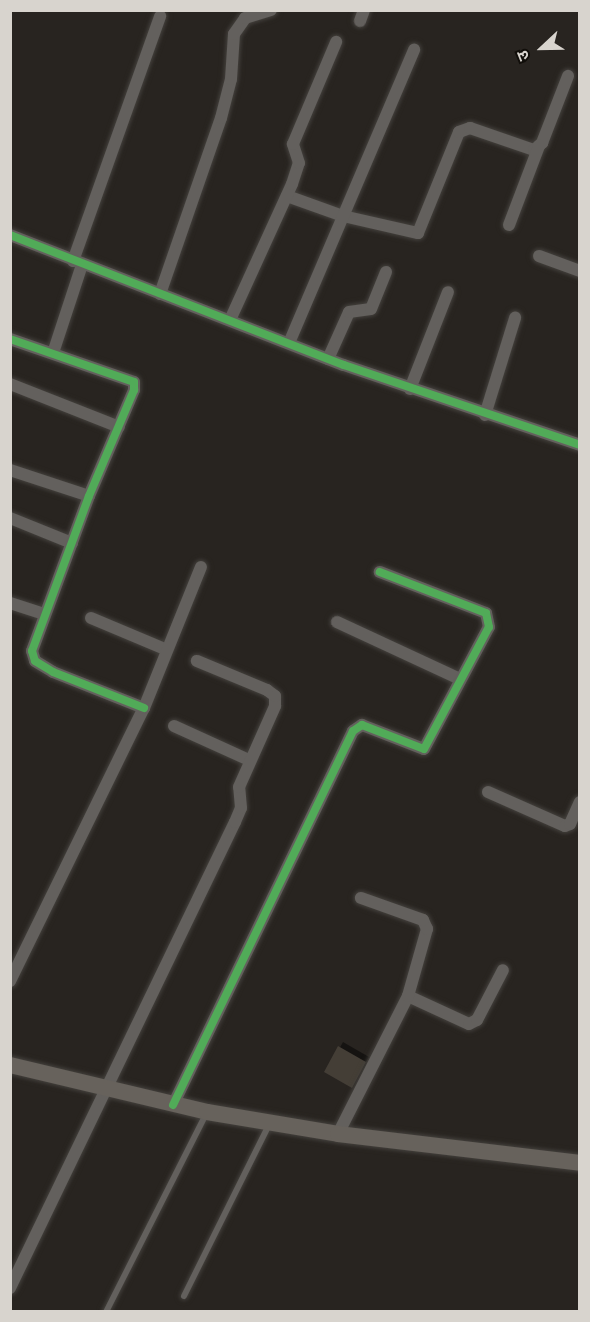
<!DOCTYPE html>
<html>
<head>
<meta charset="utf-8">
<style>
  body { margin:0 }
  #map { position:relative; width:590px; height:1322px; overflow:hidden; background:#282420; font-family:Georgia,"Noto Sans Devanagari",serif }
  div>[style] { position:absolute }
  .shadow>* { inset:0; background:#0007 }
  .building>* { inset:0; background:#443e36 }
  .roads { filter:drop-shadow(0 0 2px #44413d) drop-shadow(0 0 2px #44413d) }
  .lane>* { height:6px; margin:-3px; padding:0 3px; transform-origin:3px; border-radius:3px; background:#63605d }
  .street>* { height:12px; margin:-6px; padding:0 6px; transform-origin:6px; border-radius:6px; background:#63605d }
  .secondary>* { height:16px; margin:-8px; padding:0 8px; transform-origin:8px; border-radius:8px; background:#67625c }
  .cycleway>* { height:8px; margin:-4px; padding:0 4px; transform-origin:4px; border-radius:4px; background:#51ab58 }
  span { translate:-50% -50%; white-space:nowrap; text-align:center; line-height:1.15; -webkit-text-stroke:5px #110e0a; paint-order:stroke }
  .frame { position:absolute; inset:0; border:12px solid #d8d4ce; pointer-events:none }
  .north { position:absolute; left:512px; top:18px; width:60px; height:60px; -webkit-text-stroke:4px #110e0a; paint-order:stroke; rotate:248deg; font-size:16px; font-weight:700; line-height:24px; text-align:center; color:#d8d4ce }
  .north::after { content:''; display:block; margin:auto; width:21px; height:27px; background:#d8d4ce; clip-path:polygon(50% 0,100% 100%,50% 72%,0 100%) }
</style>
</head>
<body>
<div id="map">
  <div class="shadow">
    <div style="clip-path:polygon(343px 1042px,369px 1057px,352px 1086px,326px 1072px)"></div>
  </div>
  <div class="building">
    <div style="clip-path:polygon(338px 1046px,366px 1062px,352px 1088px,324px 1072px)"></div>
  </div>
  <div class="roads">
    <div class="lane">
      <div style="left:184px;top:1296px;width:191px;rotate:-63.6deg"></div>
      <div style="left:106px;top:1312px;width:222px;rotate:-63.2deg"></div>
    </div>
    <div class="street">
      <div style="left:360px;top:21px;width:12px;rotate:-70deg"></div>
      <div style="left:287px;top:196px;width:59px;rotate:19.7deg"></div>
      <div style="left:343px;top:216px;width:77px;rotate:12.8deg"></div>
      <div style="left:418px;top:233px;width:109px;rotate:-67.9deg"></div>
      <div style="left:459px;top:132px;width:12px;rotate:-20deg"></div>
      <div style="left:470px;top:128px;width:68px;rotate:19deg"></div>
      <div style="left:534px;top:150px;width:11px;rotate:-41deg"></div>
      <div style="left:542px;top:143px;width:72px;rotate:-68.8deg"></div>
      <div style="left:509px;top:225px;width:85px;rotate:-69.2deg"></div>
      <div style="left:10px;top:235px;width:358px;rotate:21.3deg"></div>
      <div style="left:344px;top:365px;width:249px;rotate:18.7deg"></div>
      <div style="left:539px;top:256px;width:44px;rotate:20.1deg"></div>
      <div style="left:73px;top:261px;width:260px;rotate:-70.4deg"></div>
      <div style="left:160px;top:294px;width:186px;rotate:-70.9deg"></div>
      <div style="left:221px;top:118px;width:40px;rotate:-75.6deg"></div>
      <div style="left:231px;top:79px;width:45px;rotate:-86.2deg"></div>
      <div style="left:234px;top:34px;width:19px;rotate:-55deg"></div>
      <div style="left:245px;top:18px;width:27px;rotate:-17deg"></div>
      <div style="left:230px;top:320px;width:149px;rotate:-65.5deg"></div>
      <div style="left:292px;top:184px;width:22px;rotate:-72deg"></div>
      <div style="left:299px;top:163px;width:20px;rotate:-108deg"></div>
      <div style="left:293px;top:144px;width:111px;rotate:-67.1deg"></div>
      <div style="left:10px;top:339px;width:131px;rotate:19.1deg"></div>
      <div style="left:134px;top:382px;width:8px;rotate:90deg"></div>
      <div style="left:134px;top:390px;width:115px;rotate:113deg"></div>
      <div style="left:89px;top:496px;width:165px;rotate:110.2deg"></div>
      <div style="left:32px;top:651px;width:10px;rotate:73deg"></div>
      <div style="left:35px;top:661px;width:21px;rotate:31deg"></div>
      <div style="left:53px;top:672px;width:98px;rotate:21.6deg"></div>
      <div style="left:289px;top:343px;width:319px;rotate:-66.9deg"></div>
      <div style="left:53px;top:353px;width:93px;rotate:-71.8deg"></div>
      <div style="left:328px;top:359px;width:51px;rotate:-65.9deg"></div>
      <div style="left:349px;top:312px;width:22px;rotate:-8deg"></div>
      <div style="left:371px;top:309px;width:40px;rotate:-68deg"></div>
      <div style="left:10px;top:384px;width:117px;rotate:21.5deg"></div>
      <div style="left:410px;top:389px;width:104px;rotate:-68.6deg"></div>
      <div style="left:485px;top:415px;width:102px;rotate:-72.8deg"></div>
      <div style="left:10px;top:470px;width:83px;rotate:18.2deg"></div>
      <div style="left:10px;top:518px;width:67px;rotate:22deg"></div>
      <div style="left:10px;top:603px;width:35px;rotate:18deg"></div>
      <div style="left:91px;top:618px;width:82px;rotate:22.8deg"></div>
      <div style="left:337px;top:622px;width:136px;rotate:24.9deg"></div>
      <div style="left:174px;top:726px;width:82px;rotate:24.4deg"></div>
      <div style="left:488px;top:792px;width:84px;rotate:23.8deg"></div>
      <div style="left:565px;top:826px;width:5px;rotate:-22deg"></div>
      <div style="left:570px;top:824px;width:24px;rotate:-66deg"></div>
      <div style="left:10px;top:981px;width:304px;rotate:-63.9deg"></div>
      <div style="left:144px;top:708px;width:152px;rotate:-68deg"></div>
      <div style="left:408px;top:996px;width:67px;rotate:24.7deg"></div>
      <div style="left:469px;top:1024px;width:9px;rotate:-27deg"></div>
      <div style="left:477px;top:1020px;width:56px;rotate:-62.5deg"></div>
      <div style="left:173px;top:1105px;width:415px;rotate:-64.3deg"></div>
      <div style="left:353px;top:731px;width:11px;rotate:-34deg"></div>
      <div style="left:362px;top:725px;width:66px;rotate:21.2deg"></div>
      <div style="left:424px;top:749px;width:138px;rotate:-62deg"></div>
      <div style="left:489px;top:627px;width:14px;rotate:-102deg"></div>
      <div style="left:486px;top:613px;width:114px;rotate:-158.9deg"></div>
      <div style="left:338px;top:1134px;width:155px;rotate:-63.1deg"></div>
      <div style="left:408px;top:996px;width:70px;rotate:-74.2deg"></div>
      <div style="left:427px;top:929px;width:10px;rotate:-114deg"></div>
      <div style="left:423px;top:920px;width:66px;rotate:-160.5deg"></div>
      <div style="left:10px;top:1288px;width:517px;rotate:-64.23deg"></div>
      <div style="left:235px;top:822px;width:15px;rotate:-67deg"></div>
      <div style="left:241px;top:808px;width:21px;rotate:-95deg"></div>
      <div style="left:239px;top:787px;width:89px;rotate:-66deg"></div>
      <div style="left:275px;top:706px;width:10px;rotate:-90deg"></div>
      <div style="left:275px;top:696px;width:10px;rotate:-143deg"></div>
      <div style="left:267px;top:690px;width:76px;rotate:-157.5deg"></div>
    </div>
    <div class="secondary">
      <div style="left:10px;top:1065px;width:203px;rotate:13.4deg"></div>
      <div style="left:207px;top:1112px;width:133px;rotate:9.5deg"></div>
      <div style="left:338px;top:1134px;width:244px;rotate:6.8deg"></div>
    </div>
  </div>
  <div class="cycleway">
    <div style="left:10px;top:235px;width:358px;rotate:21.3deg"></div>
    <div style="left:344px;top:365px;width:249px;rotate:18.7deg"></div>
    <div style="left:10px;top:339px;width:131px;rotate:19.1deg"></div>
    <div style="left:134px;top:382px;width:8px;rotate:90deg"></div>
    <div style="left:134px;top:390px;width:115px;rotate:113deg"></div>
    <div style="left:89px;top:496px;width:165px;rotate:110.2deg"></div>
    <div style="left:32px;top:651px;width:10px;rotate:73deg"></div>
    <div style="left:35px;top:661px;width:21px;rotate:31deg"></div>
    <div style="left:53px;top:672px;width:98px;rotate:21.6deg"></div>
    <div style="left:173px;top:1105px;width:415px;rotate:-64.3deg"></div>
    <div style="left:353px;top:731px;width:11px;rotate:-34deg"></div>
    <div style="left:362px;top:725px;width:66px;rotate:21.2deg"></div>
    <div style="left:424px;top:749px;width:138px;rotate:-62deg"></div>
    <div style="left:489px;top:627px;width:14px;rotate:-102deg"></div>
    <div style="left:486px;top:613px;width:114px;rotate:-158.9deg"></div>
  </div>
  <div class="frame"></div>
  <div class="north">उ</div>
</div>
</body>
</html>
